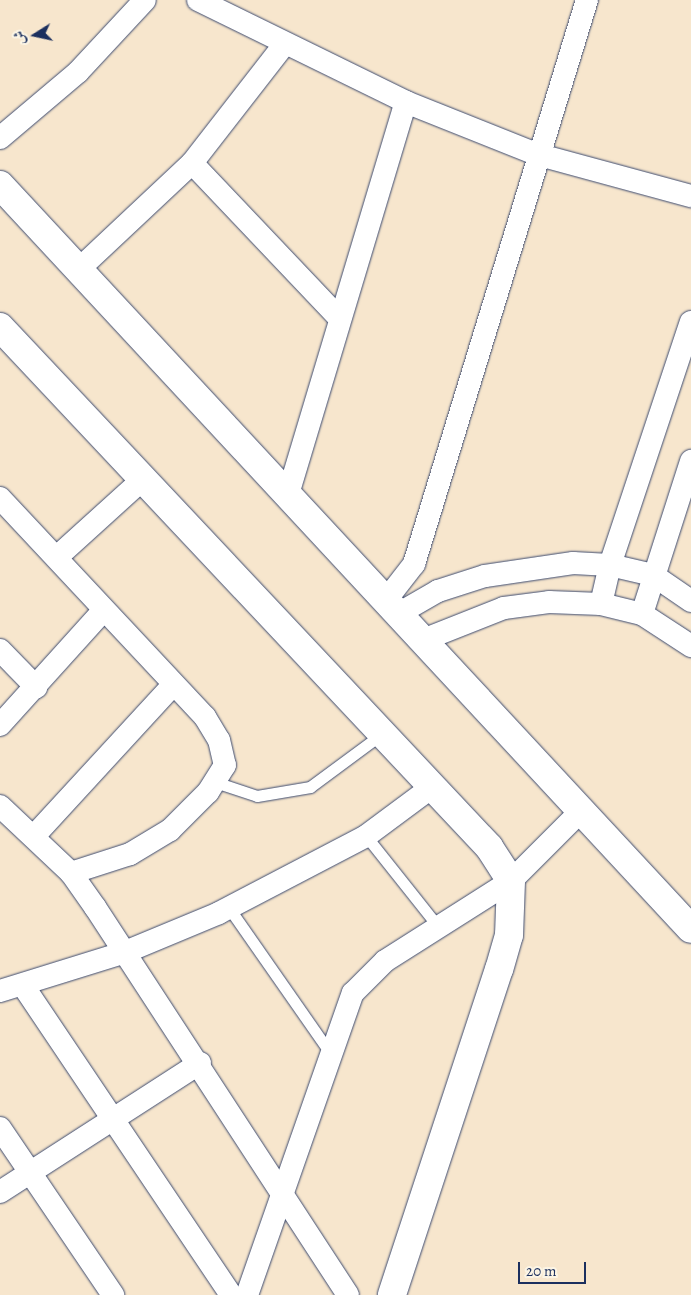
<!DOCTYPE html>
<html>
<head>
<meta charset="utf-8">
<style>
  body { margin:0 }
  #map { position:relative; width:691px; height:1295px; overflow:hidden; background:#f7e6cd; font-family:Alegreya,Amiri,serif }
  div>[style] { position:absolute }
  .roads { filter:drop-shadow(0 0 1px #3c4a6f) drop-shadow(0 0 1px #3c4a6f) }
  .lane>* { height:11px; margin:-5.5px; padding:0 5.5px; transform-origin:5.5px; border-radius:5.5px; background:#fff }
  .street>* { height:22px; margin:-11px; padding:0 11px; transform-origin:11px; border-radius:11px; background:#fff }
  .secondary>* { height:28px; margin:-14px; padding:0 14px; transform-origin:14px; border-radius:14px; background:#fff }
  span { translate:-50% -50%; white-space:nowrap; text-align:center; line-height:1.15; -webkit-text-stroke:4.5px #fcf5e5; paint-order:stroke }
  .north { position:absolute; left:10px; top:10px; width:50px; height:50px; -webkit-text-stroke:4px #fcf5e5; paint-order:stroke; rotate:260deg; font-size:14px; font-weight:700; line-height:20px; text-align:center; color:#1b2f5e }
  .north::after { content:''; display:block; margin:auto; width:18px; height:22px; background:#1b2f5e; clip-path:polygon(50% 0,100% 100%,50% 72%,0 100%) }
  .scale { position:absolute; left:518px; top:1262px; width:68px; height:22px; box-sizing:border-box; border:2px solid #1b2f5e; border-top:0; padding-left:6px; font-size:15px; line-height:18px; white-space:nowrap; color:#1b2f5e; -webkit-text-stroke:4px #fcf5e5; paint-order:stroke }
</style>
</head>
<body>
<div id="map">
  <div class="roads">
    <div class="lane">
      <div style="left:215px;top:782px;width:44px;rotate:18.4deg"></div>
      <div style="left:257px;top:796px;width:54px;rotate:-9.6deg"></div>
      <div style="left:310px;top:787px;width:91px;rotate:-36.5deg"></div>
      <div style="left:366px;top:836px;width:119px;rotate:51.5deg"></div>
      <div style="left:229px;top:908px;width:177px;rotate:55.1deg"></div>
    </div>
    <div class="street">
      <div style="left:198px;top:0;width:232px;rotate:26.1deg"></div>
      <div style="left:406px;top:102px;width:140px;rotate:21.8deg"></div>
      <div style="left:536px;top:154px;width:161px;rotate:15.2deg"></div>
      <div style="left:0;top:138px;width:102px;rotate:-40.2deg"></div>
      <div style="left:78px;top:72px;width:98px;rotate:-47.1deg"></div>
      <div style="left:192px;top:163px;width:212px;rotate:46.5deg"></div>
      <div style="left:78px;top:270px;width:156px;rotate:-43.2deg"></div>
      <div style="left:192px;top:163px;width:148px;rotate:-52.1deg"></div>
      <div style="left:289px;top:491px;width:406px;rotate:-73.3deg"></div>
      <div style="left:0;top:498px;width:300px;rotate:46.9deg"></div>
      <div style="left:205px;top:717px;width:27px;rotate:59deg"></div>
      <div style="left:219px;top:740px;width:26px;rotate:77deg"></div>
      <div style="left:225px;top:765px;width:32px;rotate:122deg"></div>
      <div style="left:208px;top:792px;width:54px;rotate:135deg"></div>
      <div style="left:170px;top:830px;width:47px;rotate:149deg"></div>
      <div style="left:130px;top:854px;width:62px;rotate:162.1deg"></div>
      <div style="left:57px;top:557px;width:116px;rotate:-42.2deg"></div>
      <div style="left:386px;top:600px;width:46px;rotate:-52.1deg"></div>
      <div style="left:414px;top:564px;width:590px;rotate:-72.95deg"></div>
      <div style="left:601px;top:604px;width:40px;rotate:-77deg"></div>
      <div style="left:610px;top:565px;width:256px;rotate:-71.6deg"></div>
      <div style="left:398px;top:614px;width:46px;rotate:-29.9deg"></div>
      <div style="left:438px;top:591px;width:49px;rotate:-17.7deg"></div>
      <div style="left:485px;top:576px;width:89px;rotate:-8.4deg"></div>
      <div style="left:573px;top:563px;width:37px;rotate:3deg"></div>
      <div style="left:610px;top:565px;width:44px;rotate:13.1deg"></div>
      <div style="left:653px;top:575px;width:46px;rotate:34.4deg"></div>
      <div style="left:642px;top:614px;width:161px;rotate:-72.2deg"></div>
      <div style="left:423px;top:640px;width:87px;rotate:-21.6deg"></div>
      <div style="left:504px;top:608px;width:45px;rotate:-7.6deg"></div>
      <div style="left:549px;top:602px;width:52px;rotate:2.2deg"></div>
      <div style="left:601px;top:604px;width:42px;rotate:13.7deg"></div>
      <div style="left:642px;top:614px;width:59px;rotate:33.1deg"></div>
      <div style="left:0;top:650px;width:52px;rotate:45.8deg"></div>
      <div style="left:0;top:725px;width:154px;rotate:-47.9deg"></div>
      <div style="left:0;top:806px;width:98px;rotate:43.3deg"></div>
      <div style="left:71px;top:873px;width:42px;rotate:54.8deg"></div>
      <div style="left:95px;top:907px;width:463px;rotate:56.9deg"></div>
      <div style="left:35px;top:835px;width:204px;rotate:-47.4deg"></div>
      <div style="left:24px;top:987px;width:371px;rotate:56.1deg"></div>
      <div style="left:0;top:991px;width:129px;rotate:-17.2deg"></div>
      <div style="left:123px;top:953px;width:104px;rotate:-22.6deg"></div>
      <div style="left:219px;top:913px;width:166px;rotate:-27.6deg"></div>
      <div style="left:366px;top:836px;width:82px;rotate:-36.6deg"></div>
      <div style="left:0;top:1128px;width:202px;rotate:55.9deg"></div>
      <div style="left:0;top:1192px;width:238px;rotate:-32.8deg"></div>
      <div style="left:247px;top:1295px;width:320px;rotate:-70.7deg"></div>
      <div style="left:353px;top:993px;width:45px;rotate:-45deg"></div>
      <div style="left:385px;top:961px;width:149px;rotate:-32.4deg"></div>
      <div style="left:511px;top:881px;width:100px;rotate:-45deg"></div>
    </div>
    <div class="secondary">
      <div style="left:0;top:185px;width:1015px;rotate:47.12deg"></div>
      <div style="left:0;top:327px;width:714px;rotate:46.76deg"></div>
      <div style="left:489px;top:847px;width:40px;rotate:57.1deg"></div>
      <div style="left:511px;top:881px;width:54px;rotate:92.1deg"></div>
      <div style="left:509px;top:935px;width:35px;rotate:106deg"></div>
      <div style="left:499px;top:969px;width:343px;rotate:108.2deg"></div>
    </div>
  </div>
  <div class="north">ش</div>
  <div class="scale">20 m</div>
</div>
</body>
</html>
